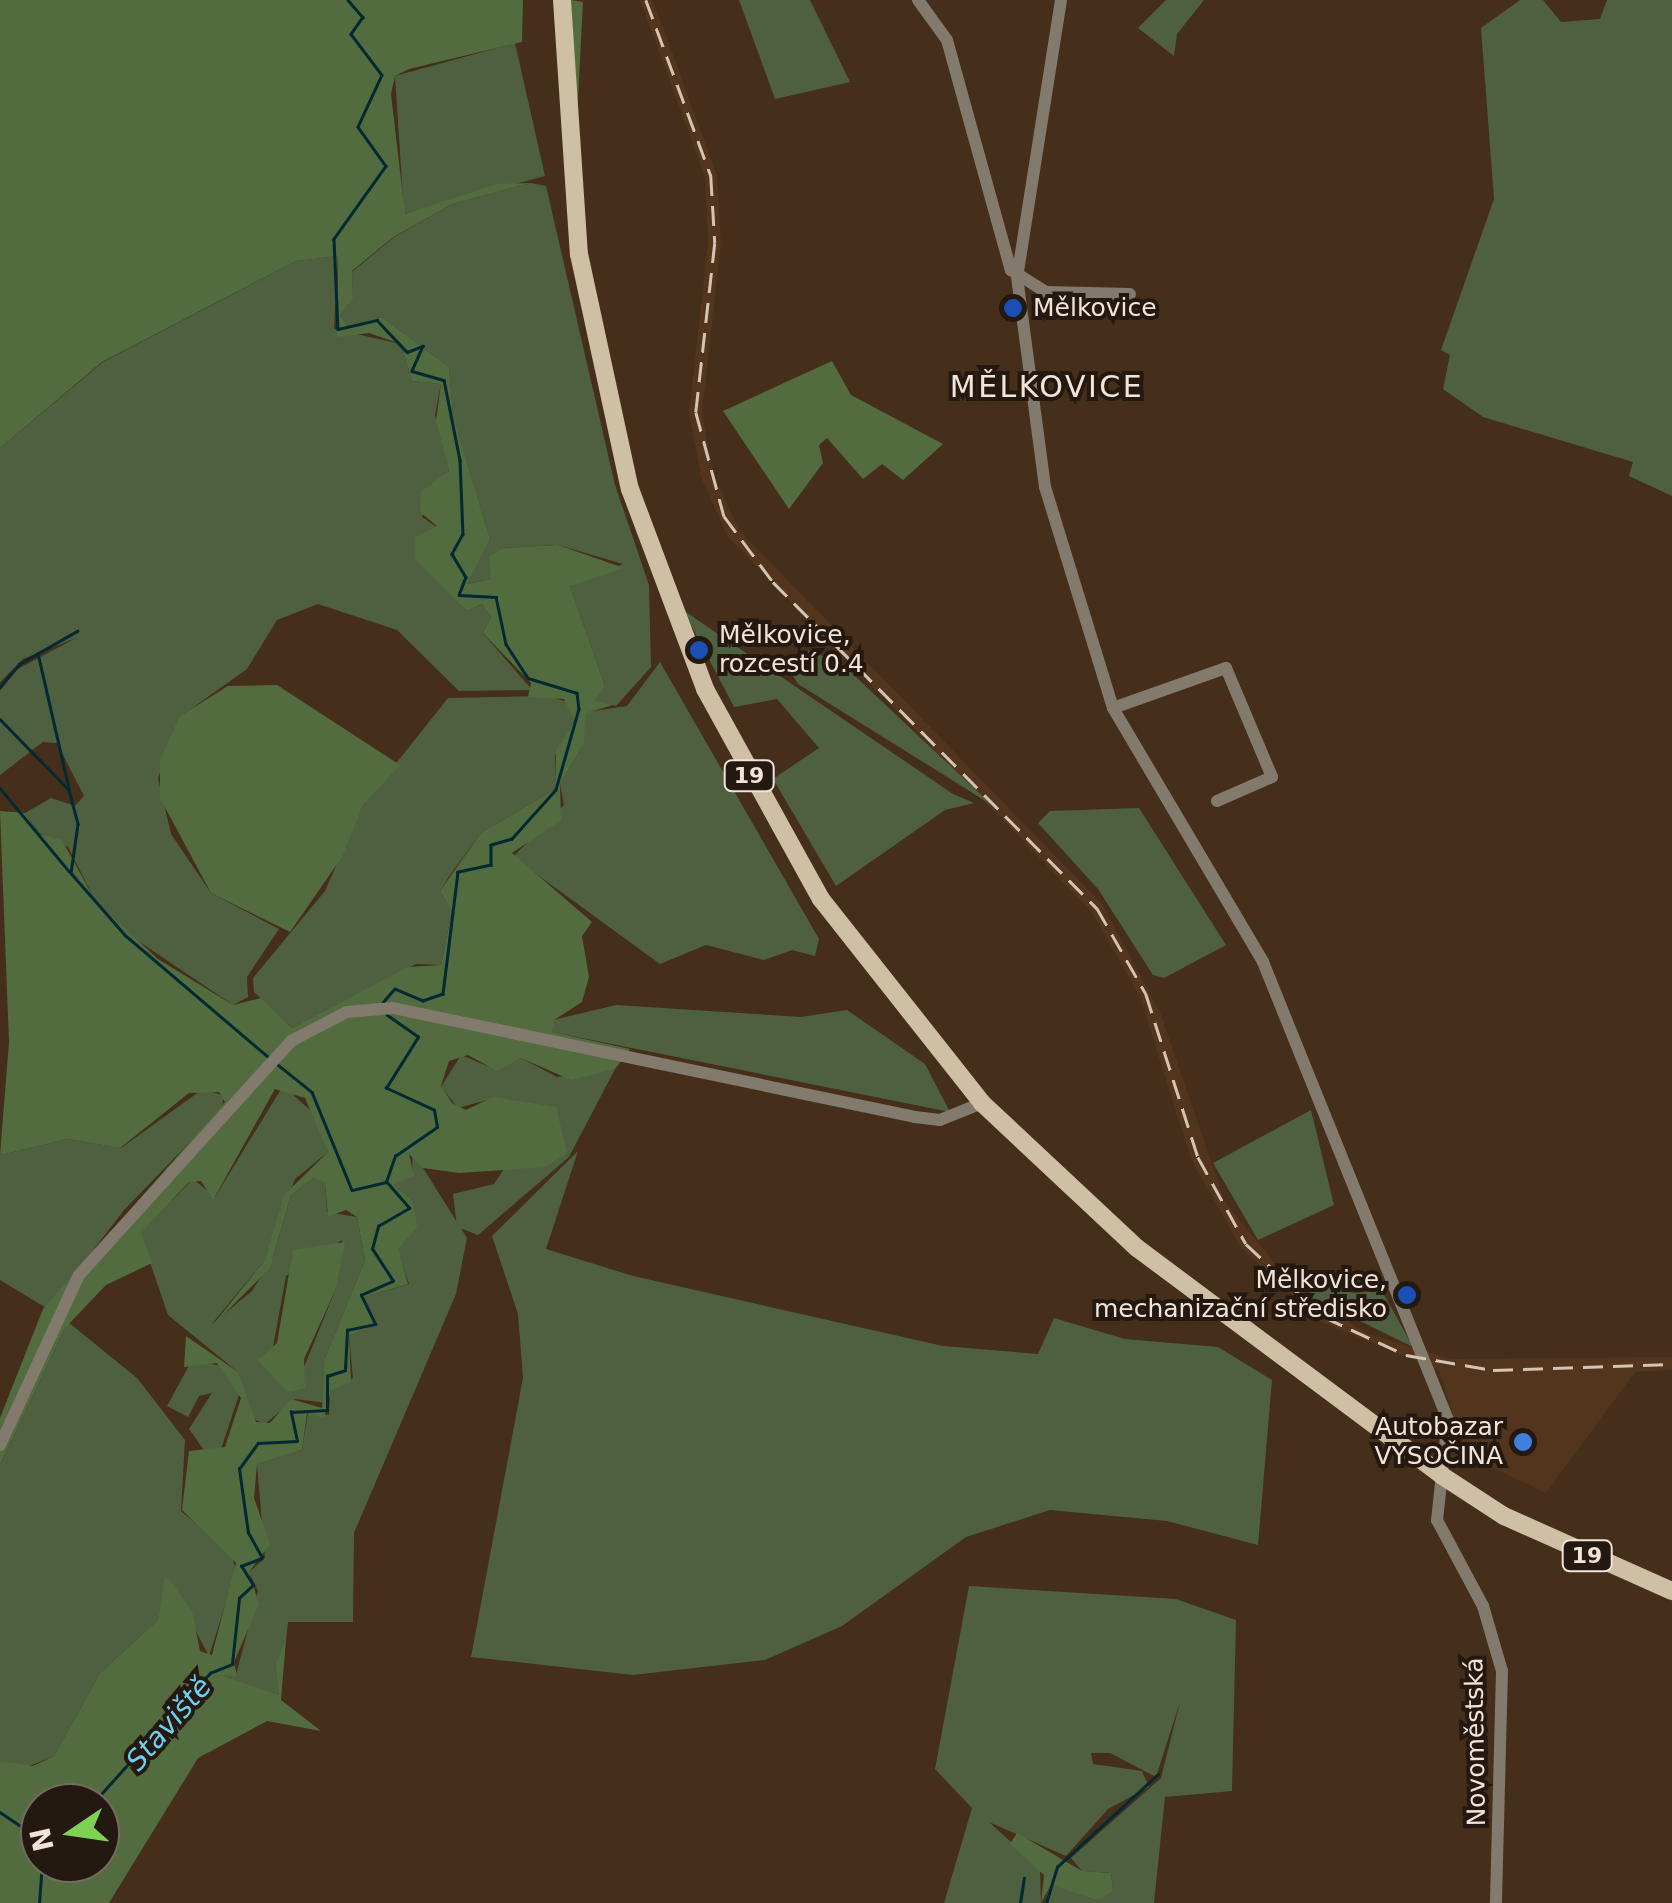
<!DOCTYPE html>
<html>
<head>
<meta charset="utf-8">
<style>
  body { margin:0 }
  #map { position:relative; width:1672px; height:1903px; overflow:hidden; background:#452e1a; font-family:"DejaVu Sans",sans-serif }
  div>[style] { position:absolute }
  .built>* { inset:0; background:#52351c }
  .green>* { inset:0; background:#4e6040 }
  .forest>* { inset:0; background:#536c3f }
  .stream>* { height:2.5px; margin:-1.25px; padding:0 1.25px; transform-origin:1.25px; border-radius:1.25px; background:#032933 }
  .minor>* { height:12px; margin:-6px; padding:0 6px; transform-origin:6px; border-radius:6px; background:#817a6d }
  .major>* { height:18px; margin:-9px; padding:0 9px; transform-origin:9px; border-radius:9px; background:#cebfa5 }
  .rail>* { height:2.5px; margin-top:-1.25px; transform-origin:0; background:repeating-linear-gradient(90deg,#d4c4b6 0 20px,transparent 0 30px) }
  .dots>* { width:28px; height:28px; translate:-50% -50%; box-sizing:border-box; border:5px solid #231910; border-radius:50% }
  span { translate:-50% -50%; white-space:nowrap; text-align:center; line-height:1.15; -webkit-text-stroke:8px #231910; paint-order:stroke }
  .shield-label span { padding:2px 8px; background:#231910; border:2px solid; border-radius:8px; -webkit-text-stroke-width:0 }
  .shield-label { font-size:22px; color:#f3e4d8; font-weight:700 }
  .poi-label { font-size:25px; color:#f3e4d8 }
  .left { translate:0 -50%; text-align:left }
  .right { translate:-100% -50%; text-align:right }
  .street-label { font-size:25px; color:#f3e4d8 }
  .water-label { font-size:28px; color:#6dd2f1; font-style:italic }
  .quarter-label { font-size:30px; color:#f3e4d8; letter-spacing:2.5px }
  .north { position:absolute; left:20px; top:1783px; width:100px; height:100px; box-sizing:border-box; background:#231910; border:2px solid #766a60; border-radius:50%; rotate:257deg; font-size:28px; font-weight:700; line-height:40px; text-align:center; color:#f3e4d8 }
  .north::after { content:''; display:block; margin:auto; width:35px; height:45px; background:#7ed153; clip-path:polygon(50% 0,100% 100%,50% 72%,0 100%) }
</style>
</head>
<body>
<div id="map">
  <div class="built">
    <div style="clip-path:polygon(640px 0,653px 0,717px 175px,721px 243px,702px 412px,713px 473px,739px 530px,1102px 904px,1160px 1012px,1225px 1202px,1293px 1285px,1366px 1333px,1451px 1359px,1672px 1357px,1672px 1370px,1635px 1372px,1546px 1493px,1466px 1455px,1439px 1370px,1321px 1322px,1241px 1248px,1191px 1159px,1140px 997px,1092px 912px,728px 537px,701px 477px,689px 413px,708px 243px,705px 177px)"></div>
  </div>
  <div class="green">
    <div style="clip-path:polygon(739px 0,810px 0,850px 82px,775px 99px)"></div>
    <div style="clip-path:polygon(1166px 0,1204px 0,1177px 34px,1174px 56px,1138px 28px)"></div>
    <div style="clip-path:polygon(1520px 0,1543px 0,1561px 22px,1600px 19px,1607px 0,1672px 0,1672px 496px,1629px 476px,1633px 462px,1483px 417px,1443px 389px,1450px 355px,1441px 350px,1494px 199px,1481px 28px)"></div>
    <div style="clip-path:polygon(515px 43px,545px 176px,404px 214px,395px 76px)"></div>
    <div style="clip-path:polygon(531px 183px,546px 186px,615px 485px,649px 585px,651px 667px,616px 706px,594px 700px,605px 686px,570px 586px,623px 564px,558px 545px,502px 548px,491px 579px,466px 584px,490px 539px,453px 417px,449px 367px,382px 317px,349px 328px,340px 315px,353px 297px,352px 272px,393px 238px,452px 204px)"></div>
    <div style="clip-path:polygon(338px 256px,334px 329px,401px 344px,412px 381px,441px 384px,435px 415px,449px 471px,422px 517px,437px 527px,427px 531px,425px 566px,467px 611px,482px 604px,491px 617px,483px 633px,532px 690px,459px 691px,397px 630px,318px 604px,277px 620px,247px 669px,181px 716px,158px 778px,171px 834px,211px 893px,279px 929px,247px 977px,248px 997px,233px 1005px,131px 936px,96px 902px,68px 847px,39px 833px,25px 813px,51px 798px,75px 806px,84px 796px,57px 743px,43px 742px,0 775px,0 691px,16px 670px,76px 638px,23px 659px,0 682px,0 448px,103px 362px,296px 261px)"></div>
    <div style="clip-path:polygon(683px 610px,953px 794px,974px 803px,945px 810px,836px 886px,773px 779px,819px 748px,777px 699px,734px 707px)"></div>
    <div style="clip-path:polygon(807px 650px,840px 662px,992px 805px,798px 684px,784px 662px)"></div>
    <div style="clip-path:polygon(660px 662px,819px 939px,815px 956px,792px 950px,764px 960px,706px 945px,660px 964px,513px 857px,564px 805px,560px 784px,581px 748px,586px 712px,627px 706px)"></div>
    <div style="clip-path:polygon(546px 696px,568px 702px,575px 721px,555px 756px,555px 789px,481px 833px,450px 875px,440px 891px,452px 911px,441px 965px,416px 964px,292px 1028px,254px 992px,253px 978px,325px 891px,363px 805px,448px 698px)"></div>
    <div style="clip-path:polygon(1139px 808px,1226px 945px,1164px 978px,1153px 975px,1098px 889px,1038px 823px,1050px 811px)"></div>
    <div style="clip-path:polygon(616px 1005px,801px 1017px,847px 1010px,925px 1064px,950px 1112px,552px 1032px,553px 1020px)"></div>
    <div style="clip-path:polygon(461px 1055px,497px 1070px,521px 1058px,557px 1077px,615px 1069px,569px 1157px,478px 1235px,457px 1227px,453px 1194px,494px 1184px,506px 1166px,545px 1167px,556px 1108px,487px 1100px,458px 1108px,441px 1087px)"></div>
    <div style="clip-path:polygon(evenodd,283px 1086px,319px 1118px,328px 1152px,295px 1179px,265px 1260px,211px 1325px,252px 1291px,273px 1258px,291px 1195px,314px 1178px,325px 1183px,327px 1212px,357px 1217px,365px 1260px,325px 1358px,327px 1403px,295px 1399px,265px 1424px,249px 1417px,238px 1372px,168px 1315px,140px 1233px,193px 1179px,215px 1197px,283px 1086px,342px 1240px,335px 1291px,300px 1377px,273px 1347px,286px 1276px,342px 1240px)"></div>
    <div style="clip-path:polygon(203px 1089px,224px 1096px,221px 1110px,124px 1210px,48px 1309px,0 1280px,0 1155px,68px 1139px,121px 1148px)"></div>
    <div style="clip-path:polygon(1311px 1110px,1334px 1205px,1258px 1240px,1213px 1163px)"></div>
    <div style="clip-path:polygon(578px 1151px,546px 1249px,633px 1276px,943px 1346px,1038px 1354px,1054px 1318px,1125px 1339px,1218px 1347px,1272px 1380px,1258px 1545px,1167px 1521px,1050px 1510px,966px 1537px,842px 1626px,765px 1660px,633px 1675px,471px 1657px,523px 1378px,518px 1314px,492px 1236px)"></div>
    <div style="clip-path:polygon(413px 1152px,467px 1238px,456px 1294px,354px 1533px,353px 1622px,288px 1622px,280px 1695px,250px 1690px,219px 1675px,236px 1675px,258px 1591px,249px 1572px,265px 1558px,257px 1464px,302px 1450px,308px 1412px,329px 1415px,330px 1390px,353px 1378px,349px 1336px,376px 1325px,365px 1297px,409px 1284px,397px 1250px,415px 1219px,413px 1201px,394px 1185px,412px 1170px)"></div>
    <div style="clip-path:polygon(1340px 1273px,1352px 1293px,1382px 1291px,1413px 1347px,1307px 1295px)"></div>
    <div style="clip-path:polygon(68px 1322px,137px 1378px,185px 1440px,181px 1511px,231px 1553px,236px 1571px,209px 1656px,166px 1575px,158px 1620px,100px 1673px,54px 1756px,27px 1767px,0 1761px,0 1465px)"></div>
    <div style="clip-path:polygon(192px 1360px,222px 1366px,240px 1392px,221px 1449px,204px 1450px,189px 1429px,212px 1393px,199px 1396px,188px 1417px,167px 1406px)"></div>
    <div style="clip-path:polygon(969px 1586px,1176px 1599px,1236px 1620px,1232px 1791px,1165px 1797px,1154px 1903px,1045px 1903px,1050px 1885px,1113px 1891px,1111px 1873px,1082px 1871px,1071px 1858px,1161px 1778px,1180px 1702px,1156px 1777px,1110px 1753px,1091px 1753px,1093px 1764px,1142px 1771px,1149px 1787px,1108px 1809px,1066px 1856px,989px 1822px,1040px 1868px,1041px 1903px,944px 1903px,972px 1808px,935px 1769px)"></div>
  </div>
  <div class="forest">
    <div style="clip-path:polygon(evenodd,0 0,523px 0,522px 42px,409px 69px,395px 76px,391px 94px,405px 214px,497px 184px,531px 183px,452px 204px,392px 238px,352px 271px,353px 298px,340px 315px,349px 328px,382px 317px,449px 367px,453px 416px,490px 539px,467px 584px,491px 579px,489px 557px,503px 548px,558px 545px,624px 568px,570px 586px,605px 686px,595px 700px,613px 705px,586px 713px,584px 743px,560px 784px,561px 820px,512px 853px,592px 922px,582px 936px,589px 977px,582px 1002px,554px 1020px,552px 1032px,630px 1049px,615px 1069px,571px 1080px,521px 1058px,497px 1071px,468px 1055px,449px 1061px,441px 1086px,452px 1103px,466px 1110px,493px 1097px,556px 1107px,567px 1153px,545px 1167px,459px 1173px,423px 1168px,409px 1154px,414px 1176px,394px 1185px,413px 1201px,417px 1227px,398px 1249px,408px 1284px,365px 1297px,376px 1325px,349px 1336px,351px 1382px,331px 1390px,324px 1418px,307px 1413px,302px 1450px,257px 1464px,254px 1498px,270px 1544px,249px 1572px,259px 1604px,234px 1662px,237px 1676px,219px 1675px,279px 1695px,276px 1665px,286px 1639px,281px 1700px,321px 1731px,267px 1721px,198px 1758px,109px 1903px,0 1903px,0 1761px,33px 1766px,54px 1756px,100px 1673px,158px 1620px,165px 1574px,192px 1611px,200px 1651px,212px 1655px,236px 1563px,182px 1510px,189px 1451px,225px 1447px,241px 1398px,217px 1363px,184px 1367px,186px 1336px,238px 1372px,256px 1422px,270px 1423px,291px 1399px,322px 1408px,325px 1358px,365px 1260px,357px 1217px,346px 1210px,328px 1217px,325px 1183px,314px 1178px,291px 1195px,270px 1268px,212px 1326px,265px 1260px,284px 1195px,328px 1152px,305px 1098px,275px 1089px,213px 1200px,201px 1181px,189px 1182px,141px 1233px,152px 1263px,106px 1285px,65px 1328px,0 1465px,0 1418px,43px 1309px,225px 1102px,219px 1092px,189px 1093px,120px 1148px,68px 1139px,0 1155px,9px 1042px,0 811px,25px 813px,39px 834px,62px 840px,96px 902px,158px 959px,233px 1005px,261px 998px,292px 1028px,408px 967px,441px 965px,452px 911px,440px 891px,481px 833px,555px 789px,556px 750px,575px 721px,564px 699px,528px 697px,531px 683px,483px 633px,491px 617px,482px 604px,467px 611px,415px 559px,415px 537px,437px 526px,420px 512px,421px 492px,449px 471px,436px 421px,441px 384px,412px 381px,401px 344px,369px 333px,337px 337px,338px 256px,296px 261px,102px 362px,0 448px,0 0,40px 1803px,100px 1803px,100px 1863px,40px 1863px,40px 1803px)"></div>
    <div style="clip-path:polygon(571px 0,583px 2px,576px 137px)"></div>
    <div style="clip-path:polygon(832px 361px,851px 395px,943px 444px,903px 480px,882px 464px,863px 479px,827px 438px,819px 445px,823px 463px,789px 509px,723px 411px)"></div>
    <div style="clip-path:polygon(277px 685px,400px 765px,363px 805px,342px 857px,290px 932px,211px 893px,160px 798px,160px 760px,180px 716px,228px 686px)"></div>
    <div style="clip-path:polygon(345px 1242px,335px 1291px,304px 1359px,305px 1388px,287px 1392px,258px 1360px,277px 1343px,293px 1250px)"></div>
    <div style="clip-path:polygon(1017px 1833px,1082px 1871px,1111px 1873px,1113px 1891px,1098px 1900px,1051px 1885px,1041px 1903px,1044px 1875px,1010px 1844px)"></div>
  </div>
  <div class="stream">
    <div style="left:348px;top:0;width:23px;rotate:49deg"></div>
    <div style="left:363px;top:17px;width:21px;rotate:125deg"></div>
    <div style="left:351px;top:34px;width:51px;rotate:52.9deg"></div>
    <div style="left:382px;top:75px;width:57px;rotate:114.8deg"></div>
    <div style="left:358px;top:127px;width:48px;rotate:54.3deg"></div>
    <div style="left:386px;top:166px;width:90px;rotate:125.5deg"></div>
    <div style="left:334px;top:239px;width:90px;rotate:87.5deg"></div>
    <div style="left:338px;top:329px;width:40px;rotate:-13deg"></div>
    <div style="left:377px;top:320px;width:44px;rotate:46.8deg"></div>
    <div style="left:407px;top:352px;width:17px;rotate:-21deg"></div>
    <div style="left:423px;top:346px;width:27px;rotate:114deg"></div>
    <div style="left:412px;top:371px;width:33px;rotate:16deg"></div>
    <div style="left:444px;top:380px;width:82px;rotate:78.7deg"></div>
    <div style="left:460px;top:460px;width:74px;rotate:87.7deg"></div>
    <div style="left:463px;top:534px;width:23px;rotate:119deg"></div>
    <div style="left:452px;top:554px;width:27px;rotate:59deg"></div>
    <div style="left:466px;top:577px;width:19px;rotate:111deg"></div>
    <div style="left:459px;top:595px;width:37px;rotate:3deg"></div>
    <div style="left:496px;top:597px;width:48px;rotate:78deg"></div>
    <div style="left:506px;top:644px;width:40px;rotate:57.1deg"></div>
    <div style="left:528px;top:678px;width:51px;rotate:17deg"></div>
    <div style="left:577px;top:693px;width:16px;rotate:83deg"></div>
    <div style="left:579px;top:709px;width:84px;rotate:105.9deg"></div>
    <div style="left:556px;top:790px;width:66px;rotate:131.9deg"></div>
    <div style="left:512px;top:839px;width:22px;rotate:164deg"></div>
    <div style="left:491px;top:845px;width:20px;rotate:90deg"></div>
    <div style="left:491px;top:865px;width:34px;rotate:168deg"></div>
    <div style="left:458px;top:872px;width:123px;rotate:97deg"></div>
    <div style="left:443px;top:994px;width:21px;rotate:161deg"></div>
    <div style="left:423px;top:1001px;width:30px;rotate:-157deg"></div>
    <div style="left:395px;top:989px;width:18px;rotate:131deg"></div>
    <div style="left:38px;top:653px;width:139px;rotate:77.1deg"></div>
    <div style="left:0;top:687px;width:30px;rotate:-50deg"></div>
    <div style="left:19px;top:664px;width:67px;rotate:-29.6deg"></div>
    <div style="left:0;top:719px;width:99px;rotate:45.8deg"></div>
    <div style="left:69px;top:790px;width:35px;rotate:75deg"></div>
    <div style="left:78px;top:824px;width:49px;rotate:98.1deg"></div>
    <div style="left:71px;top:873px;width:82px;rotate:48.9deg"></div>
    <div style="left:125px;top:935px;width:187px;rotate:40.4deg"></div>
    <div style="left:0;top:788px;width:108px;rotate:50.3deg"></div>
    <div style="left:277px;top:1064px;width:45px;rotate:38.7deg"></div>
    <div style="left:312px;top:1092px;width:106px;rotate:67.8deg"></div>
    <div style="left:352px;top:1190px;width:35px;rotate:-13deg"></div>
    <div style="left:93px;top:1803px;width:175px;rotate:-48deg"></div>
    <div style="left:210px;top:1673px;width:24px;rotate:-22deg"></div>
    <div style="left:232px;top:1664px;width:66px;rotate:-83.9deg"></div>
    <div style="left:239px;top:1598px;width:19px;rotate:-43deg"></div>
    <div style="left:253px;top:1585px;width:22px;rotate:-122deg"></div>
    <div style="left:241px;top:1566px;width:22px;rotate:-21deg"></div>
    <div style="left:262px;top:1558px;width:29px;rotate:-119deg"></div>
    <div style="left:248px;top:1533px;width:65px;rotate:-98deg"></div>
    <div style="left:239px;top:1469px;width:32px;rotate:-54deg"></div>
    <div style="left:258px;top:1443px;width:39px;rotate:-3deg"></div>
    <div style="left:297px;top:1441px;width:30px;rotate:-102deg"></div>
    <div style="left:291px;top:1412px;width:36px;rotate:-3deg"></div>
    <div style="left:327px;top:1410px;width:34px;rotate:-90deg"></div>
    <div style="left:327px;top:1376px;width:19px;rotate:-18deg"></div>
    <div style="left:345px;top:1370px;width:40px;rotate:-87.1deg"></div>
    <div style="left:347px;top:1330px;width:29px;rotate:-12deg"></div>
    <div style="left:375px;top:1324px;width:32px;rotate:-116deg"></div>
    <div style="left:361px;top:1295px;width:35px;rotate:-24deg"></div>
    <div style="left:393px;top:1281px;width:38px;rotate:-123deg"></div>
    <div style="left:372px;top:1249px;width:24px;rotate:-75deg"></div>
    <div style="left:378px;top:1226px;width:36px;rotate:-30deg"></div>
    <div style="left:409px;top:1208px;width:35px;rotate:-131deg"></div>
    <div style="left:386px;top:1182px;width:28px;rotate:-71deg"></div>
    <div style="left:395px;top:1156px;width:51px;rotate:-34.6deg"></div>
    <div style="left:437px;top:1127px;width:17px;rotate:-100deg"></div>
    <div style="left:434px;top:1110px;width:53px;rotate:-155.4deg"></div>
    <div style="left:386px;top:1088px;width:60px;rotate:-57.9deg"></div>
    <div style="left:418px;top:1037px;width:38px;rotate:-145deg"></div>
    <div style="left:0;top:1812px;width:48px;rotate:34deg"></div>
    <div style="left:39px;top:1903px;width:40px;rotate:-85.7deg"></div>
    <div style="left:1020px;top:1903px;width:25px;rotate:-81deg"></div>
    <div style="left:1046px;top:1903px;width:38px;rotate:-73deg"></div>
    <div style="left:1057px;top:1867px;width:137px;rotate:-42.6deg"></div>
  </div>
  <div class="minor">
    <div style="left:918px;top:0;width:49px;rotate:54.1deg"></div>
    <div style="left:947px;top:40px;width:239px;rotate:74.5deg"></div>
    <div style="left:1011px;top:270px;width:41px;rotate:32.2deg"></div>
    <div style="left:1046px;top:292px;width:84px;rotate:1.4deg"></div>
    <div style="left:1061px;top:0;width:280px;rotate:99deg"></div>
    <div style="left:1017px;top:277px;width:212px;rotate:82.4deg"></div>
    <div style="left:1045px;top:487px;width:231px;rotate:72.9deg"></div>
    <div style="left:1113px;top:708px;width:295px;rotate:59.4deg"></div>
    <div style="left:1263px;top:962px;width:493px;rotate:68deg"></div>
    <div style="left:1448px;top:1419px;width:102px;rotate:96.2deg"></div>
    <div style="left:1437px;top:1520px;width:98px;rotate:61.9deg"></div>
    <div style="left:1483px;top:1606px;width:68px;rotate:73.7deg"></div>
    <div style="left:1502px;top:1671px;width:232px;rotate:91.5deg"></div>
    <div style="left:1113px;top:708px;width:120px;rotate:-19.5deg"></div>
    <div style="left:1226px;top:668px;width:118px;rotate:67.1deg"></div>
    <div style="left:1272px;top:777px;width:60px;rotate:156.4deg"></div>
    <div style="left:0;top:1445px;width:187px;rotate:-65.1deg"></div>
    <div style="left:79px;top:1275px;width:316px;rotate:-47.8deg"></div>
    <div style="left:291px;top:1041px;width:63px;rotate:-27.4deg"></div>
    <div style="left:347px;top:1012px;width:46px;rotate:-5deg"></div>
    <div style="left:393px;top:1008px;width:533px;rotate:11.79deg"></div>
    <div style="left:915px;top:1117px;width:25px;rotate:7deg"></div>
    <div style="left:940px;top:1120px;width:45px;rotate:-22deg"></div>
  </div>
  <div class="major">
    <div style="left:562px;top:0;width:255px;rotate:86.2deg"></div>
    <div style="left:579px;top:254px;width:240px;rotate:77.8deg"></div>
    <div style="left:630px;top:489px;width:214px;rotate:69.4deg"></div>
    <div style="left:705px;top:689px;width:240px;rotate:61.1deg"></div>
    <div style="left:821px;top:899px;width:260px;rotate:51.7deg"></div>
    <div style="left:982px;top:1103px;width:212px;rotate:43.1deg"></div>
    <div style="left:1137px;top:1248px;width:379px;rotate:36.7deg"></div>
    <div style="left:1441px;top:1475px;width:75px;rotate:33.1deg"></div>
    <div style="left:1504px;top:1516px;width:184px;rotate:24.1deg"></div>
  </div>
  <div class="rail">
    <div style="left:646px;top:0;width:188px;rotate:69.7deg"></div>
    <div style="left:711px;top:176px;width:67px;rotate:86.6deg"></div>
    <div style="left:715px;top:243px;width:170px;rotate:96.4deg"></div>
    <div style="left:696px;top:412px;width:108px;rotate:74.9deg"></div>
    <div style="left:724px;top:516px;width:82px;rotate:53.4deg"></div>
    <div style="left:773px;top:582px;width:460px;rotate:45.2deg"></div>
    <div style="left:1097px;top:908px;width:99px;rotate:60.3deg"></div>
    <div style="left:1146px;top:994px;width:171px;rotate:72.3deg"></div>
    <div style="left:1198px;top:1157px;width:99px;rotate:61.1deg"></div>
    <div style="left:1246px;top:1244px;width:107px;rotate:43.1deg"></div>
    <div style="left:1324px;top:1317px;width:90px;rotate:24.9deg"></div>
    <div style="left:1406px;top:1355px;width:88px;rotate:9.8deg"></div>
    <div style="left:1493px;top:1370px;width:179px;rotate:-1.9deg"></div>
  </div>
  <div class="dots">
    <div style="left:1013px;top:308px;background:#1a4fb4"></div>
    <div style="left:699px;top:650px;background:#1a4fb4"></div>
    <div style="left:1407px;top:1295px;background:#1a4fb4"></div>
    <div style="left:1523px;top:1442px;background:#3f7fe0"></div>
  </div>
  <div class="shield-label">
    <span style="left:749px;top:776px">19</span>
    <span style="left:1587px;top:1556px">19</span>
  </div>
  <div class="poi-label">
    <span class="left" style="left:1033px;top:308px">Mělkovice</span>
    <span class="left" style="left:719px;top:650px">Mělkovice,<br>rozcestí 0.4</span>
    <span class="right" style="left:1387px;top:1295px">Mělkovice,<br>mechanizační středisko</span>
    <span class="right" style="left:1503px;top:1442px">Autobazar<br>VYSOČINA</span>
  </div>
  <div class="street-label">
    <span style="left:1476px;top:1742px;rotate:-91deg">Novoměstská</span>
  </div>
  <div class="water-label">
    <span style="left:169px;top:1724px;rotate:-49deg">Staviště</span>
  </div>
  <div class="quarter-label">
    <span style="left:1047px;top:387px">MĚLKOVICE</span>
  </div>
  <div class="north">N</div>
</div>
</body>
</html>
